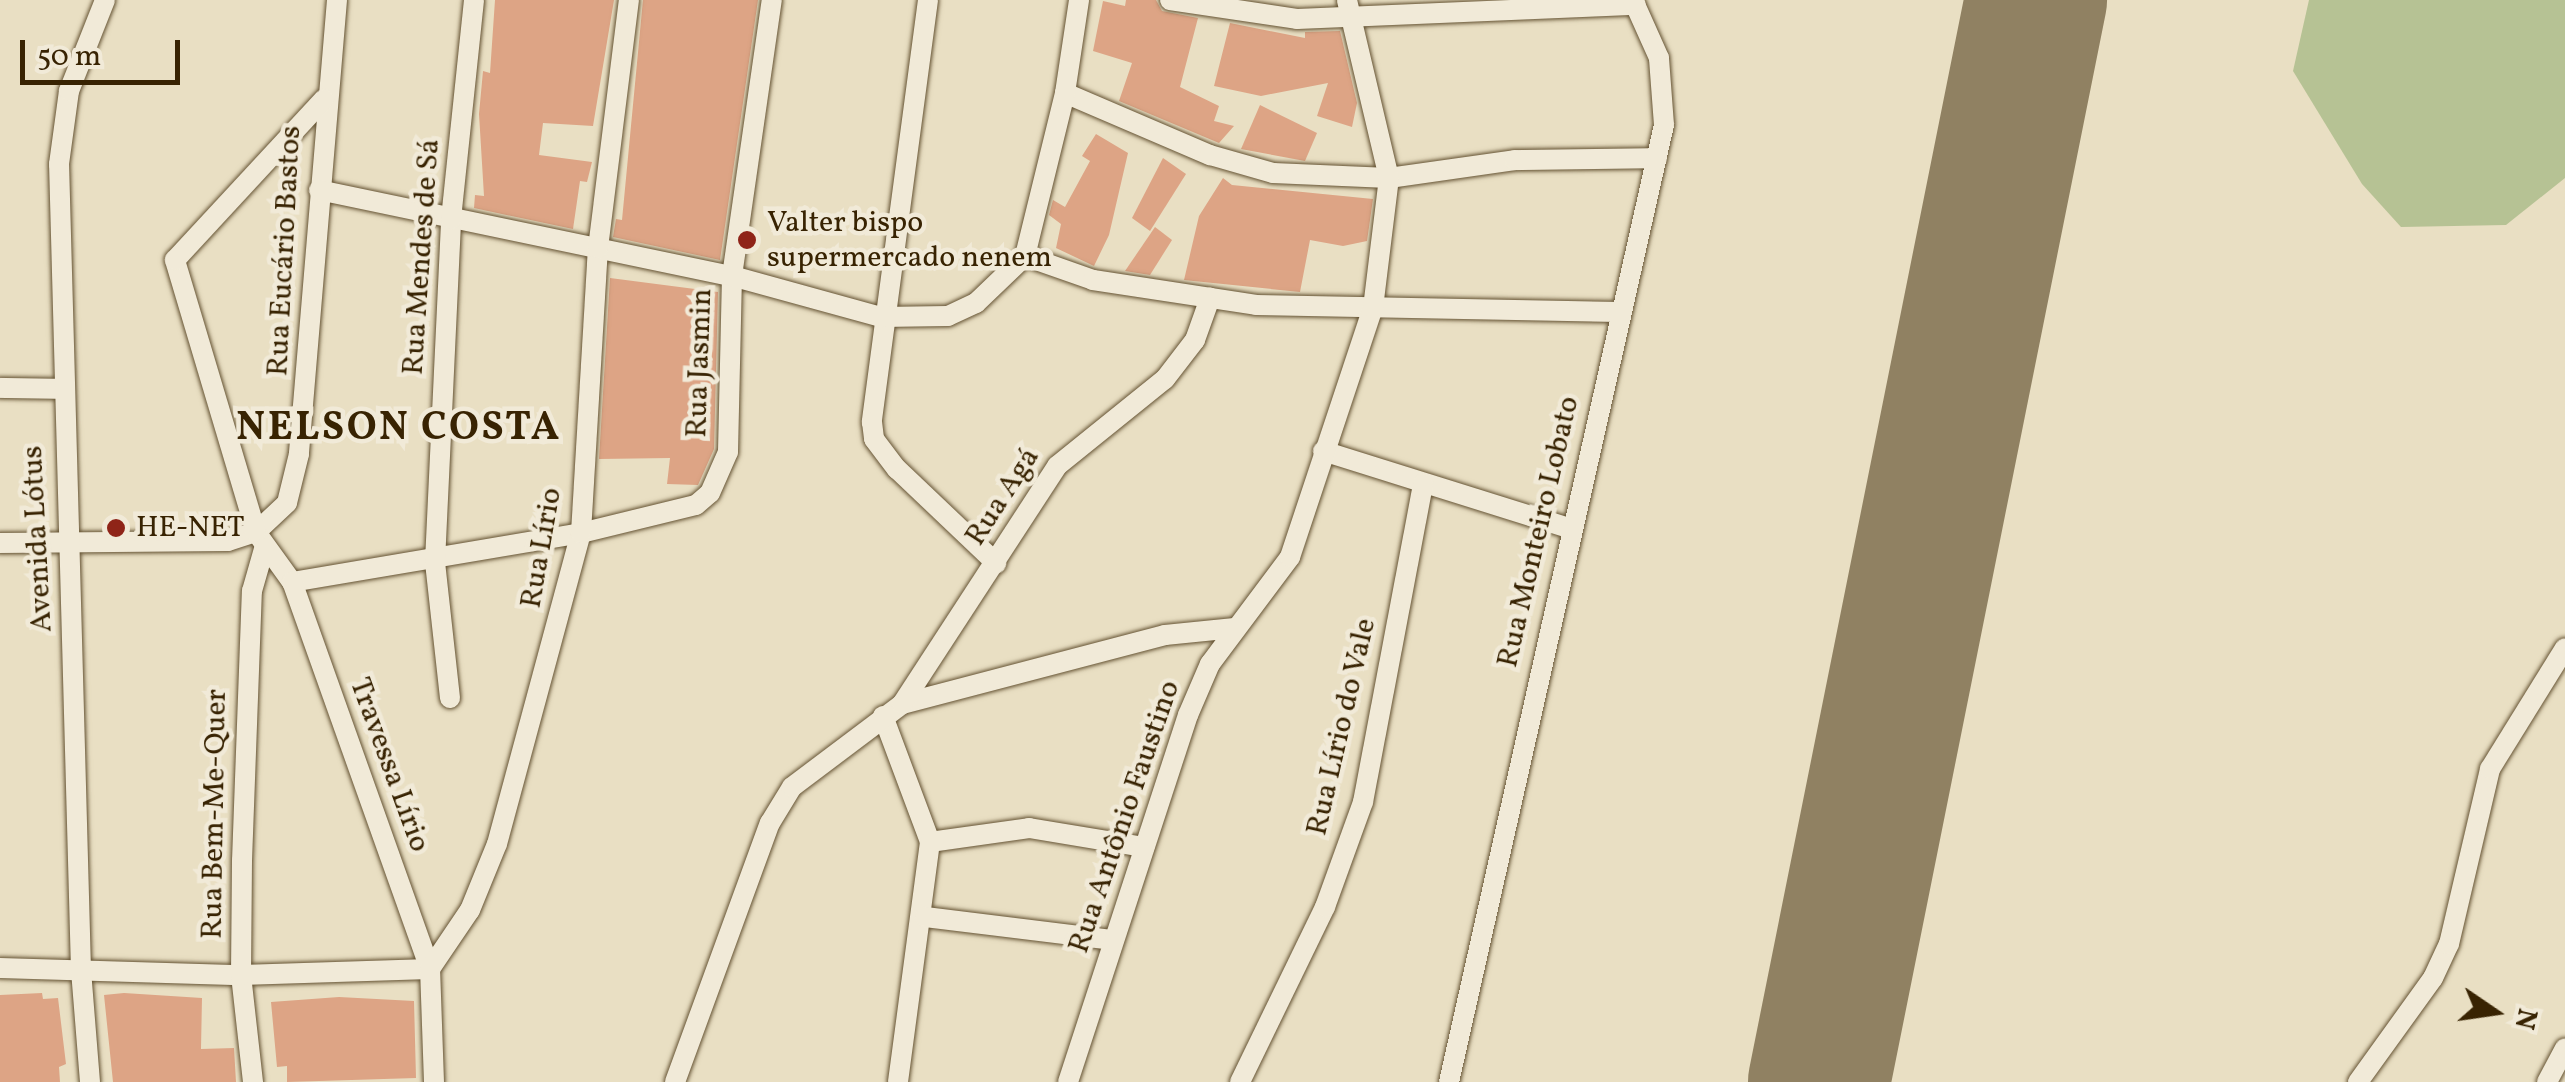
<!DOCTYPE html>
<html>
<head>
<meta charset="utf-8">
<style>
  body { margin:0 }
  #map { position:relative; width:2565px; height:1082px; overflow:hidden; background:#e9dfc3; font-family:Vollkorn,serif }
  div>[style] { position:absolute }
  .green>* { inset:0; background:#b6c294 }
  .runway>* { height:142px; margin:-71px; padding:0 71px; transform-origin:71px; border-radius:71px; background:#908162 }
  .building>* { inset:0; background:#dda485 }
  .roads { filter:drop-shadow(0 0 2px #645232) drop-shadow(0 0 2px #645232) }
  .minor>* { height:20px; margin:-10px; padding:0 10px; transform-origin:10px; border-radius:10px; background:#f1ead8 }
  .dots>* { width:28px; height:28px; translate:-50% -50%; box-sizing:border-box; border:5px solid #f1ead8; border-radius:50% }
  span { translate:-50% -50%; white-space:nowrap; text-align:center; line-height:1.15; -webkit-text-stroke:9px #f1ead8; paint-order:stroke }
  .poi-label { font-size:30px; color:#382302 }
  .left { translate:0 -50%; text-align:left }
  .street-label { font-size:30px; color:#382302 }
  .district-label { font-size:40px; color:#382302; font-weight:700; letter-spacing:2.5px }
  .north { position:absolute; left:2445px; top:962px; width:100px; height:100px; -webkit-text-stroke:8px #f1ead8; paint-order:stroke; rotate:103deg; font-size:28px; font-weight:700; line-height:40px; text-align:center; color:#382302 }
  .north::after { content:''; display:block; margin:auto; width:35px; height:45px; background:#382302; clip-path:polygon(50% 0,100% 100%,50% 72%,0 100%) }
  .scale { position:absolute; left:20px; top:40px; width:160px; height:45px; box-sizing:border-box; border:5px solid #382302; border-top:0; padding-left:12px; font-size:30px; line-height:35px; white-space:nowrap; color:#382302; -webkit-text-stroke:8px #f1ead8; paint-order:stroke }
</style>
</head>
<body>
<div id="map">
  <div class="green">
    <div style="clip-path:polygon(2309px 0,2565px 0,2565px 178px,2506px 225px,2401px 227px,2362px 184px,2293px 71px)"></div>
  </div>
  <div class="runway">
    <div style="left:1819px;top:1082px;width:1104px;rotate:-78.66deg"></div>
  </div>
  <div class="building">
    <div style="clip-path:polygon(495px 0,614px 0,593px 126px,543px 123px,539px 155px,592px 162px,587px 182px,580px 181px,573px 229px,474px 208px,475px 195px,484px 196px,479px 114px,483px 71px,490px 73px)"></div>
    <div style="clip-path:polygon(643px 0,758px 0,720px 260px,613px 237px,616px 219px,622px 220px)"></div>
    <div style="clip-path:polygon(1126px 0,1156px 0,1162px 11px,1198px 18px,1180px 87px,1219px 106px,1214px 121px,1234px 126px,1219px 143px,1119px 101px,1132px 63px,1093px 51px,1103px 1px,1125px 6px)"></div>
    <div style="clip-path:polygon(1230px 23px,1305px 38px,1305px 32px,1340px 31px,1357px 103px,1352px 127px,1317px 116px,1328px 83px,1261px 96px,1214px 86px)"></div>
    <div style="clip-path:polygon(1260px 105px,1317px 133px,1305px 161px,1241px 149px)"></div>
    <div style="clip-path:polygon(1096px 134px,1128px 153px,1109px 235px,1094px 266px,1056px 248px,1061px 224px,1049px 215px,1053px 200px,1065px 207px,1090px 161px,1082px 156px)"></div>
    <div style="clip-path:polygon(1163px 158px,1186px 174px,1150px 231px,1132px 218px)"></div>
    <div style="clip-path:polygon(1223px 178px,1232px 185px,1373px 199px,1367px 241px,1343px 246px,1310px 240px,1300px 292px,1184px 280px,1199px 216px)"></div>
    <div style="clip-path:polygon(1155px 227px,1172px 240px,1150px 275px,1125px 271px)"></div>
    <div style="clip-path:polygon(610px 278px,718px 292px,714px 449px,698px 485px,667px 484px,670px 458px,599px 459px)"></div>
    <div style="clip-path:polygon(42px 993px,43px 999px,58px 998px,66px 1064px,59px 1067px,60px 1082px,0 1082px,0 995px)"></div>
    <div style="clip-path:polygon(124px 993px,202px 998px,201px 1049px,234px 1048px,236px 1082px,113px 1082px,104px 995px)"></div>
    <div style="clip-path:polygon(339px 997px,414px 1001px,416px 1078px,287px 1082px,287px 1066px,277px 1067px,271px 1002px)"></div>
  </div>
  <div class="roads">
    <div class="minor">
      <div style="left:337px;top:0;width:456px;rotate:94.8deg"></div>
      <div style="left:299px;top:454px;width:50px;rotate:103.8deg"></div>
      <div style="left:287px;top:503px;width:42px;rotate:136.9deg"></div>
      <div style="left:256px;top:532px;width:62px;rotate:54.2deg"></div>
      <div style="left:292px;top:582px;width:293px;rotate:-9.6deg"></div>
      <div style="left:581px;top:533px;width:118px;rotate:-13.7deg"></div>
      <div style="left:696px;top:505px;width:18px;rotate:-41deg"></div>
      <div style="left:710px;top:493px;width:45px;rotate:-66.3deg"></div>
      <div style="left:728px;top:452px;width:176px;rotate:-88.7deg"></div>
      <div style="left:732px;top:276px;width:279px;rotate:-81.8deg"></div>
      <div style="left:928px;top:0;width:426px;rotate:97.6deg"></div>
      <div style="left:872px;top:422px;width:17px;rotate:83deg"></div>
      <div style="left:874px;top:439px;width:38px;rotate:53deg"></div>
      <div style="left:897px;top:469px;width:137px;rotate:43.5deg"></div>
      <div style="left:1170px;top:0;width:128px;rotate:8.5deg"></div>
      <div style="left:1297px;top:19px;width:339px;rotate:-2.4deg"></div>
      <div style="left:1065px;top:93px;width:158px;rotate:23.2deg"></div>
      <div style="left:1210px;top:155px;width:66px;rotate:15.9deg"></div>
      <div style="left:1273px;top:173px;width:116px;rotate:2.5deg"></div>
      <div style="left:1389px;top:178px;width:127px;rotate:-8.1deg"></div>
      <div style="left:1515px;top:160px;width:142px;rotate:-0.8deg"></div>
      <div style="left:319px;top:190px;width:422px;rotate:11.8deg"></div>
      <div style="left:732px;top:276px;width:155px;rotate:15.4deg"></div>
      <div style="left:881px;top:317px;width:67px;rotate:-0.9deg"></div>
      <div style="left:948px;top:316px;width:31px;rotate:-25deg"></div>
      <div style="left:976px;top:303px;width:68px;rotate:-43.8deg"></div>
      <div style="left:1025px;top:256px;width:168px;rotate:-76.2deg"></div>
      <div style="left:1065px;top:93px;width:94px;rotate:-81.4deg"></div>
      <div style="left:1025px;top:256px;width:72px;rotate:19.4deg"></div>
      <div style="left:1093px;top:280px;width:165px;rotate:8.7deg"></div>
      <div style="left:1256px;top:305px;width:364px;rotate:1.1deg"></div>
      <div style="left:0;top:388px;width:61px;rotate:0.9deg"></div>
      <div style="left:1323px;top:451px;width:258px;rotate:17.4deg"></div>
      <div style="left:0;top:543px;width:228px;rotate:-0.5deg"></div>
      <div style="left:228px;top:541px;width:29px;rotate:-18deg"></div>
      <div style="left:256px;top:532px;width:284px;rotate:-106.6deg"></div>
      <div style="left:175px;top:260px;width:219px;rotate:-47.2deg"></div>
      <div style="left:450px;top:698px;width:137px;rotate:-96.3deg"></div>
      <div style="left:435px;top:562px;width:343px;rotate:-87.3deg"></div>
      <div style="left:451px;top:219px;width:220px;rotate:-84deg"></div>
      <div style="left:902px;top:704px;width:272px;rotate:-14.7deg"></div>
      <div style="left:1165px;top:635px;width:70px;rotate:-5.7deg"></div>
      <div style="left:883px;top:716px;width:134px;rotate:69.5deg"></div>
      <div style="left:930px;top:842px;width:242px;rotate:97.6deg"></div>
      <div style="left:930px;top:842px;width:100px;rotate:-8deg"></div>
      <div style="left:1029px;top:828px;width:117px;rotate:9.4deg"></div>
      <div style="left:925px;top:917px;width:188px;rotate:7deg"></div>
      <div style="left:0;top:968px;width:241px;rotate:1.7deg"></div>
      <div style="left:241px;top:975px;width:189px;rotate:-1.8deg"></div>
      <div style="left:430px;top:969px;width:411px;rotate:-109.6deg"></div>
      <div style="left:90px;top:1082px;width:112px;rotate:-94.6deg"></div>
      <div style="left:81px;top:970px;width:806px;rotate:-91.56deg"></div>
      <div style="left:59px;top:164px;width:74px;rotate:-82.2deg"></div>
      <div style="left:69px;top:91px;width:98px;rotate:-68.4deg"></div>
      <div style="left:253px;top:1082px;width:108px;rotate:-96.4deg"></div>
      <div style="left:241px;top:975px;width:114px;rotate:-89.5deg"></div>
      <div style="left:242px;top:861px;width:270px;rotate:-87.9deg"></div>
      <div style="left:252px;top:591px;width:44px;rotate:-74.1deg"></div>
      <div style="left:434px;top:1082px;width:113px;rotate:-92deg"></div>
      <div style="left:430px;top:969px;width:71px;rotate:-55.9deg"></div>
      <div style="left:470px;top:910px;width:71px;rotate:-67.8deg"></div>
      <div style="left:497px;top:844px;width:322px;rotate:-74.9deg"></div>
      <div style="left:581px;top:533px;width:286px;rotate:-86.6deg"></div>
      <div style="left:598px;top:248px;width:250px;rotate:-82.9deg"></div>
      <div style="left:675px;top:1082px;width:276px;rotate:-69.9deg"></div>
      <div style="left:770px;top:823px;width:42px;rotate:-58.6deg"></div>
      <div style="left:792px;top:787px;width:138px;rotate:-37deg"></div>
      <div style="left:902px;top:704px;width:284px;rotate:-56.9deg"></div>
      <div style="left:1057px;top:466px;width:139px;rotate:-38.9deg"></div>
      <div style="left:1165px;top:379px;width:49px;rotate:-52.4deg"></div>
      <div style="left:1195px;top:340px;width:45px;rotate:-70.3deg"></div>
      <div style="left:1068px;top:1082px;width:386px;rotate:-71.9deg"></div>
      <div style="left:1188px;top:715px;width:56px;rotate:-66.7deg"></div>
      <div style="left:1210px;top:664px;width:134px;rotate:-53.2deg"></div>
      <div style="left:1290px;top:557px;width:262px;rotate:-71.6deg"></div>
      <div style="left:1373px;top:308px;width:131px;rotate:-83deg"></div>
      <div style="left:1389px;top:178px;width:183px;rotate:-103.3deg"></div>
      <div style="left:1240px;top:1082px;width:195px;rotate:-64.1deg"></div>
      <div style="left:1325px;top:907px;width:112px;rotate:-70.1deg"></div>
      <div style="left:1363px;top:802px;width:324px;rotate:-79.3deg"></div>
      <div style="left:1449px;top:1082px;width:981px;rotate:-77.34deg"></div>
      <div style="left:1664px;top:125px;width:67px;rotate:-94.3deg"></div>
      <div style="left:1659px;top:58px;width:64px;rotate:-114.1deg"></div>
      <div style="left:2358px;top:1082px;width:128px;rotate:-54.2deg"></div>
      <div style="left:2433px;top:978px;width:38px;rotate:-65deg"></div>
      <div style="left:2449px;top:944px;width:180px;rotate:-76.8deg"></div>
      <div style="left:2490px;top:769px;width:142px;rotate:-58.2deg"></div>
      <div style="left:2547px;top:1082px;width:38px;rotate:-62deg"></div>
    </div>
  </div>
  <div class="dots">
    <div style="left:747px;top:240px;background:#8f2418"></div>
    <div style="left:116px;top:528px;background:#8f2418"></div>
  </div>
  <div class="poi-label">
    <span class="left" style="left:767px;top:240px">Valter bispo<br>supermercado nenem</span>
    <span class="left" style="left:136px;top:528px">HE-NET</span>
  </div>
  <div class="street-label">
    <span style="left:285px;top:251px;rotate:-87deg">Rua Eucário Bastos</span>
    <span style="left:422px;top:257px;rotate:-86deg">Rua Mendes de Sá</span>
    <span style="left:700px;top:363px;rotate:-88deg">Rua Jasmin</span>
    <span style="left:1003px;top:497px;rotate:-57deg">Rua Agá</span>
    <span style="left:1539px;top:532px;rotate:-77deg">Rua Monteiro Lobato</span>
    <span style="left:38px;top:539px;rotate:-93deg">Avenida Lótus</span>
    <span style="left:542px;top:548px;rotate:-80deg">Rua Lírio</span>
    <span style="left:1342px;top:727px;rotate:-77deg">Rua Lírio do Vale</span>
    <span style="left:389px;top:765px;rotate:70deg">Travessa Lírio</span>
    <span style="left:215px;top:814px;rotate:-89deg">Rua Bem-Me-Quer</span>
    <span style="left:1125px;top:817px;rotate:-71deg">Rua Antônio Faustino</span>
  </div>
  <div class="district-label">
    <span style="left:399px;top:429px">NELSON COSTA</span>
  </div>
  <div class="north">N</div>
  <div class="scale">50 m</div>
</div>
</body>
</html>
